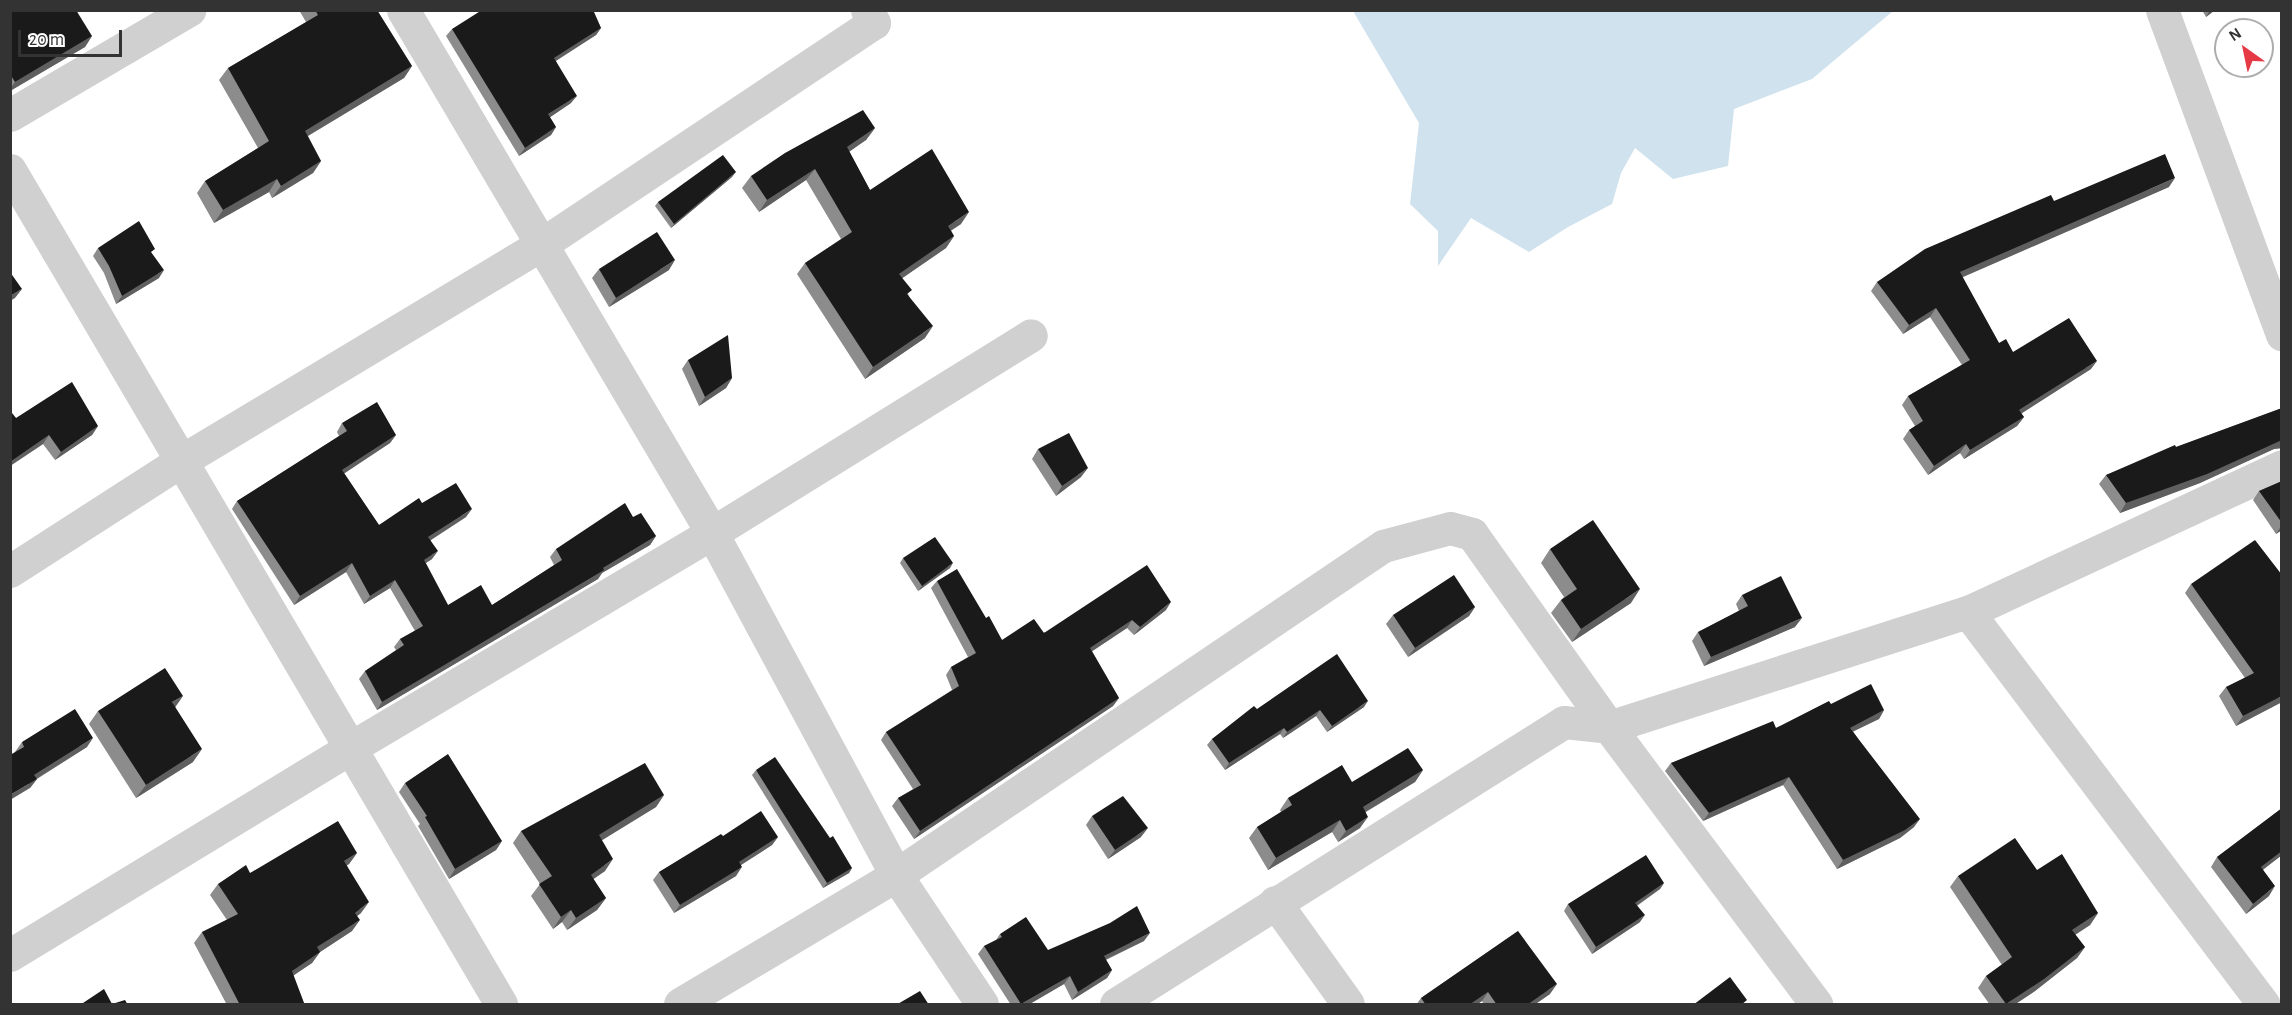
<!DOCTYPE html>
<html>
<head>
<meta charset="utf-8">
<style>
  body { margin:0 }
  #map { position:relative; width:2292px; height:1015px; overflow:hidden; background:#fff; font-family:"Alegreya Sans",sans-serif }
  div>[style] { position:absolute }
  .water>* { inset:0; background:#cfe2ee }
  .minor>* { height:33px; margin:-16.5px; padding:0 16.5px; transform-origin:16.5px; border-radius:16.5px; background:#d0d0d0 }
  .wall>* { inset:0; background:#8c8c8c }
  .shaded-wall>* { inset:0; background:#5f5f5f }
  .building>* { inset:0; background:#1a1a1a }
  span { translate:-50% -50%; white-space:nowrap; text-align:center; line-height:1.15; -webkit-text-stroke:6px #fff; paint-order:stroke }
  .frame { position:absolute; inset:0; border:12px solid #333; pointer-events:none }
  .north { position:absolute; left:2214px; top:18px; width:60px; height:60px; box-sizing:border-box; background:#fff; border:2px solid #adadad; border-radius:50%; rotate:327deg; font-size:16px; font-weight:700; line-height:24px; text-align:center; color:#333 }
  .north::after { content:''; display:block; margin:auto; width:21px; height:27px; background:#e63946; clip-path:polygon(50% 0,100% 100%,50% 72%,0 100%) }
  .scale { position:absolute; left:18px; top:30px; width:104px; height:27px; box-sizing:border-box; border:3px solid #333; border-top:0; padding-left:8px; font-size:18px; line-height:21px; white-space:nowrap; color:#333; -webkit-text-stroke:4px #fff; paint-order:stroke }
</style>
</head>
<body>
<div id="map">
  <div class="water">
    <div style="clip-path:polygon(1353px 11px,1893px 11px,1812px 79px,1734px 109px,1728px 166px,1673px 179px,1635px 148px,1621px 173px,1612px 204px,1568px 227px,1529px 252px,1471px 218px,1438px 266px,1438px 231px,1410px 204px,1419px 123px)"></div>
  </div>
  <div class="minor">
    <div style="left:403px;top:10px;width:607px;rotate:59.42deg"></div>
    <div style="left:712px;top:533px;width:388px;rotate:61.7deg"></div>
    <div style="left:896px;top:875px;width:155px;rotate:56.3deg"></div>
    <div style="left:2162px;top:10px;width:346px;rotate:69.7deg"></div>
    <div style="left:10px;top:115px;width:208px;rotate:-30.4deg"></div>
    <div style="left:10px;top:170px;width:968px;rotate:59.51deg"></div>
    <div style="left:10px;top:571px;width:203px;rotate:-32.8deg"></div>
    <div style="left:181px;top:461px;width:421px;rotate:-31deg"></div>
    <div style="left:542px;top:244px;width:399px;rotate:-33.7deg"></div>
    <div style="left:874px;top:23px;width:15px;rotate:-118deg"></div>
    <div style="left:1968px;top:612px;width:491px;rotate:53deg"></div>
    <div style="left:1275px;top:902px;width:125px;rotate:54.4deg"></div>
    <div style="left:10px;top:955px;width:398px;rotate:-31.3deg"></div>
    <div style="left:350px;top:748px;width:421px;rotate:-30.7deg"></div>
    <div style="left:712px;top:533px;width:375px;rotate:-31.8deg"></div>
    <div style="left:680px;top:1004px;width:252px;rotate:-30.8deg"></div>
    <div style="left:896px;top:875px;width:588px;rotate:-34.04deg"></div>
    <div style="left:1383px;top:546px;width:69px;rotate:-15deg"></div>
    <div style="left:1450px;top:528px;width:23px;rotate:15deg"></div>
    <div style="left:1472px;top:534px;width:237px;rotate:54.6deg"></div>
    <div style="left:1609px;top:727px;width:346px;rotate:53.2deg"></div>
    <div style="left:1116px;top:1004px;width:529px;rotate:-32.19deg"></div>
    <div style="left:1564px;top:722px;width:45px;rotate:6.3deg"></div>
    <div style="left:1609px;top:727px;width:377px;rotate:-17.8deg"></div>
    <div style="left:1968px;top:612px;width:346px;rotate:-24.9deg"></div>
  </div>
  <div class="wall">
    <div style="clip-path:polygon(10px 10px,92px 36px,85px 47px,10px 91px)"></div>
    <div style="clip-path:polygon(299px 10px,377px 10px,412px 66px,404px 78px,308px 136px,321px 161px,313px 173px,272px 198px,269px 192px,214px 223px,197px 193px,205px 181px,258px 148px,219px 80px,228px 68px,306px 22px)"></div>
    <div style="clip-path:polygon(2202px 10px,2215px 10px,2206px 17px)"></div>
    <div style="clip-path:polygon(594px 12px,601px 28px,596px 35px,556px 61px,571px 103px,550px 117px,556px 127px,551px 135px,519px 156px,446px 36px,452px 29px)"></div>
    <div style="clip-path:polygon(875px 128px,866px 140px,849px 151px,870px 190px,961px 224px,951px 230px,954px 236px,946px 248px,902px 278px,925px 338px,865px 379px,797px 274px,805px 263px,841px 239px,806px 180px,759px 212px,742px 188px,751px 176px)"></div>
    <div style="clip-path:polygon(732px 177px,671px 228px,655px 206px,658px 202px)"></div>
    <div style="clip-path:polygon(2169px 187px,1962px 277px,1999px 343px,2013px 352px,2091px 369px,2021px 413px,2024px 417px,2017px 426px,1964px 459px,1960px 453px,1928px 475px,1903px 439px,1909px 430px,1915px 426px,1902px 405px,1908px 396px,1962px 365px,1930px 317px,1903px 334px,1871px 291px,1877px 282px,2054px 201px)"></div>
    <div style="clip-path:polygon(98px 248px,152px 254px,159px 278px,116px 304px,104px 273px,93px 256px)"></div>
    <div style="clip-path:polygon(599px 269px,669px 270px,609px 307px,592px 278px)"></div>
    <div style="clip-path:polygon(688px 360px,732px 378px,726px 388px,699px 406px,682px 369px)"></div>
    <div style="clip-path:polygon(2282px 408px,2282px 448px,2274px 449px,2200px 483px,2120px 513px,2099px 484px,2106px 475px,2176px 447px)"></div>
    <div style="clip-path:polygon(10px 414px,16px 418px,98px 426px,92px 435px,55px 460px,43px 444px,10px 466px)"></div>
    <div style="clip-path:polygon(342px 423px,396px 435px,390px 443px,344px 473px,379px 525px,422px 503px,466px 517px,431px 540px,432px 559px,426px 563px,448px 605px,492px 605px,554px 565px,550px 557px,556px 549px,633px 517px,656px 536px,650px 545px,602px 573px,598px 579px,377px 710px,359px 679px,365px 671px,396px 650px,394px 647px,400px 639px,415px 631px,390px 588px,364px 604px,346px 572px,294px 605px,232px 509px,237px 501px,339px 436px,337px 432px)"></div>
    <div style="clip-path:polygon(1038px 449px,1081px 477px,1056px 496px,1032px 459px)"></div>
    <div style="clip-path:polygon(2282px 481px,2282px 530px,2276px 534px,2253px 500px,2259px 491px)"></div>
    <div style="clip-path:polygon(1550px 549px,1631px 603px,1572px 642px,1551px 613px,1561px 600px,1564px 597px,1541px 563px)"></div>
    <div style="clip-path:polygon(903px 558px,950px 568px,918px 591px,900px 563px)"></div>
    <div style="clip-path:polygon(937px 581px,986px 618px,1002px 640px,1166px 610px,1134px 635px,1127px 628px,1092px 651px,1119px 698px,1113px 706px,914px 839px,892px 806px,898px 798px,913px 789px,881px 740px,886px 732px,952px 690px,946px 675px,951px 667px,968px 657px,931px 588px)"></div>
    <div style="clip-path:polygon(2191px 584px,2282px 702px,2236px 726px,2219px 696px,2226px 687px,2245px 678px,2185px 593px)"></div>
    <div style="clip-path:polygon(1742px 595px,1795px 627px,1704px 666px,1692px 641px,1698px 632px,1739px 611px,1736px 604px)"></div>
    <div style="clip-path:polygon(1475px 607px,1469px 616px,1408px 657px,1386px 624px,1393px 615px)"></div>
    <div style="clip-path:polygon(1831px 704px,1884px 710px,1879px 719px,1853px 731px,1914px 827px,1900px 838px,1837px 869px,1783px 785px,1703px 821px,1665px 771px,1671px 763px,1776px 728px)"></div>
    <div style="clip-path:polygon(175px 707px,193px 762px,136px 798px,89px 724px,98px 711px)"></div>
    <div style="clip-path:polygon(1364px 707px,1327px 732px,1316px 716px,1283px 738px,1280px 734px,1225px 770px,1207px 745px,1212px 739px,1257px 709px)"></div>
    <div style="clip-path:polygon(22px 742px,87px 747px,37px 779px,30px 788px,15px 752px)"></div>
    <div style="clip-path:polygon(756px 770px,852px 868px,849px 873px,823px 888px,752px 775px)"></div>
    <div style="clip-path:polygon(1423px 770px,1415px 782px,1366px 812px,1360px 828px,1338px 842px,1332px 832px,1268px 870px,1249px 838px,1257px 827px,1281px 812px,1280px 810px,1288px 798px,1352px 782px)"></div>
    <div style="clip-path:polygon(405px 783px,502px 841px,496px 850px,449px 879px,418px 826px,420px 824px,399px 792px)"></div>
    <div style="clip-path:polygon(664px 795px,656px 807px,602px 840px,605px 871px,593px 879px,606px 898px,597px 910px,567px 930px,562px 922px,553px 929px,531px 896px,540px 884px,513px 843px,521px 831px)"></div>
    <div style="clip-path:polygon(2282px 808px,2282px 855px,2263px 869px,2269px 896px,2246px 914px,2211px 867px,2217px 857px)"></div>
    <div style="clip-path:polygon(1092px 816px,1141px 837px,1108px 859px,1086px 825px)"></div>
    <div style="clip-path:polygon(723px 836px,778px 837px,772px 845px,741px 865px,736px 876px,674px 913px,653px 880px,659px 872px)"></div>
    <div style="clip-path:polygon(357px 853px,349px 864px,347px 865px,361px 913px,357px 916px,352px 931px,320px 952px,312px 963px,293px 975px,304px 1003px,303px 1005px,227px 1005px,194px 943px,202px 932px,227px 920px,210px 895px,218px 884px,250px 873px)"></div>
    <div style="clip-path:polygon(2037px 870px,2098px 913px,2090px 925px,2075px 935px,2085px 947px,2077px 958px,2035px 991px,2014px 1005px,1990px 1005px,1978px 988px,1986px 976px,2002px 965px,1950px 887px,1958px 876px)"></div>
    <div style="clip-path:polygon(1664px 883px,1660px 889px,1637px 906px,1640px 922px,1592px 954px,1564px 911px,1568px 904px)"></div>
    <div style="clip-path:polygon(1518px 931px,1550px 994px,1534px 1005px,1484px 1005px,1482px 1001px,1476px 1005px,1416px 1005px,1421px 998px)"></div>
    <div style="clip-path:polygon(1000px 934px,1048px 950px,1144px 941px,1106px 960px,1112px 970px,1107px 978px,1072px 1000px,1064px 984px,1028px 1005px,1011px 1005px,978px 954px,984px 946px,996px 940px)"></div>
  </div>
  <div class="shaded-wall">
    <div style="clip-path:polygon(2210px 10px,2215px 10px,2206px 17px)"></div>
    <div style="clip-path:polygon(601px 28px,596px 35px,549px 65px,554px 58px)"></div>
    <div style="clip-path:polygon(92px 36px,85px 47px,10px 91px,10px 89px,15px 82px)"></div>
    <div style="clip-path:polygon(412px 66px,404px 78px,296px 143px,305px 131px)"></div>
    <div style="clip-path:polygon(577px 96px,571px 103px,543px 122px,548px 114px)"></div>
    <div style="clip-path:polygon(556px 127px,551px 135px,519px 156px,525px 148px)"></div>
    <div style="clip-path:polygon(875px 128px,866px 140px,839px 159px,847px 147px)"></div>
    <div style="clip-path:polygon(321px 161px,313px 173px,272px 198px,281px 186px)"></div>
    <div style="clip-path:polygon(815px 169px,806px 180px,759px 212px,767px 200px)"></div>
    <div style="clip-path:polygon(736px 172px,732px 177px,671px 228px,674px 224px)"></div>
    <div style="clip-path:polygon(2175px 178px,2169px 187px,1954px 281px,1960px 272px)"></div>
    <div style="clip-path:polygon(277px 179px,269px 192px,214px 223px,223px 210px)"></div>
    <div style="clip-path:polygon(969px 212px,961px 224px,940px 238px,948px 226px)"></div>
    <div style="clip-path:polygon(954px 236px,946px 248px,891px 286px,899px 274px)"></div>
    <div style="clip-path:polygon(675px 260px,669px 270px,609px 307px,616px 298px)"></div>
    <div style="clip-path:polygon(164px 270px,159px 278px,116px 304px,122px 296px)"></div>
    <div style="clip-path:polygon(22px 289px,15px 298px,10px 301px,10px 296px)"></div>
    <div style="clip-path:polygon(1936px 308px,1930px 317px,1903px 334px,1909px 325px)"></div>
    <div style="clip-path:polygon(933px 326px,925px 338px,865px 379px,873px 367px)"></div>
    <div style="clip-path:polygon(2097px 361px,2091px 369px,2013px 419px,2019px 410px)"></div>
    <div style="clip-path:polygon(732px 378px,726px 388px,699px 406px,705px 397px)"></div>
    <div style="clip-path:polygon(2024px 417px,2017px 426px,1964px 459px,1970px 450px)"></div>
    <div style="clip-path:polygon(98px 426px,92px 435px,55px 460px,61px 452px)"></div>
    <div style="clip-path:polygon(49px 435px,43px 444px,10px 466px,10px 462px)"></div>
    <div style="clip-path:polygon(396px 435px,390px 443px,336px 479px,342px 470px)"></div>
    <div style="clip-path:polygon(2282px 440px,2282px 448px,2274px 449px,2200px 483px,2120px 513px,2126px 503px)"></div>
    <div style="clip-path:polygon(1966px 444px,1960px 453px,1928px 475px,1934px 466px)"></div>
    <div style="clip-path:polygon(1088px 468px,1081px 477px,1056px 496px,1062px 486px)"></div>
    <div style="clip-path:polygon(472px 509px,466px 517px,423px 545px,428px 537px)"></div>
    <div style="clip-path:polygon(2282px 525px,2282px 530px,2276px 534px)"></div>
    <div style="clip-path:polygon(656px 536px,650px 545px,602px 573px,598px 579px,377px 710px,382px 702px)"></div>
    <div style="clip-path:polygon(438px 551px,432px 559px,418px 568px,424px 560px)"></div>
    <div style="clip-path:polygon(352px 563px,346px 572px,294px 605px,300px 596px)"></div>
    <div style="clip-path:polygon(953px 563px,950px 568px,918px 591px,922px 586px)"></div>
    <div style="clip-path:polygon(395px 580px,390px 588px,364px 604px,370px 596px)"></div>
    <div style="clip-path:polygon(1640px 589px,1631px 603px,1572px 642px,1581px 629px)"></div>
    <div style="clip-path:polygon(1171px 602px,1166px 610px,1134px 635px,1140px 627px)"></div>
    <div style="clip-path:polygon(1475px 607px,1469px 616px,1408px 657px,1415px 648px)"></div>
    <div style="clip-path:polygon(1802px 618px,1795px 627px,1704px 666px,1711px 657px)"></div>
    <div style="clip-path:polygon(1132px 620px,1127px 628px,1085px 656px,1090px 648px)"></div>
    <div style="clip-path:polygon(183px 696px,174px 709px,172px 702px)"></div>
    <div style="clip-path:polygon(2282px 696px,2282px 702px,2236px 726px,2243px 716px)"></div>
    <div style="clip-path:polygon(1119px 698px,1113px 706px,914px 839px,920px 831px)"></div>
    <div style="clip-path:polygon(1368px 701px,1364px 707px,1327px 732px,1332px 726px)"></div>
    <div style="clip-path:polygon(1320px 710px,1316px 716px,1283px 738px,1287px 732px)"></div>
    <div style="clip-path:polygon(1884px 710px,1879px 719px,1844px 736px,1850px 728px)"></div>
    <div style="clip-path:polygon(1284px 728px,1280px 734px,1225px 770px,1229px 763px)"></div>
    <div style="clip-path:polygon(93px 738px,87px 747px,28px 784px,34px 775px)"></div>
    <div style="clip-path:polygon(202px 749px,193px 762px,136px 798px,146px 785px)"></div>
    <div style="clip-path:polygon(1423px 770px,1415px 782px,1355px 818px,1363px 807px)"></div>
    <div style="clip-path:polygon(1789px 777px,1783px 785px,1703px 821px,1709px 813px)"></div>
    <div style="clip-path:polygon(37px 779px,30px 788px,10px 800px,10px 795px)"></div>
    <div style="clip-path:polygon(664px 795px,656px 807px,591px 847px,599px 835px)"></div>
    <div style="clip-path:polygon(1368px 817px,1360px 828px,1338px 842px,1346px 831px)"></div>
    <div style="clip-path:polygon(1920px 819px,1914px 827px,1900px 838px,1837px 869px,1843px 860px)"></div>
    <div style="clip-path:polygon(1340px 820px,1332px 832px,1268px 870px,1276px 858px)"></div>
    <div style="clip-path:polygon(1148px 828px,1141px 837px,1108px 859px,1115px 850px)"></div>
    <div style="clip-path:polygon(778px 837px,772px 845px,733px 870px,739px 862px)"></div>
    <div style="clip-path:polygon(502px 841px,496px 850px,449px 879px,455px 869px)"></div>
    <div style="clip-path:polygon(2282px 851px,2282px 855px,2255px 876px,2261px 867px)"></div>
    <div style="clip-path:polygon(357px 853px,349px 864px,336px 872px,344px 861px)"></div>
    <div style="clip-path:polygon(613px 859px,605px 871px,582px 887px,591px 875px)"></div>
    <div style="clip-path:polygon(742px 867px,736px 876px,674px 913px,680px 905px)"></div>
    <div style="clip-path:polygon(852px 868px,849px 873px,823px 888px,827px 883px)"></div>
    <div style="clip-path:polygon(1664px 883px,1660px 889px,1630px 910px,1635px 903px)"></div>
    <div style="clip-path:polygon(2275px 886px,2269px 896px,2246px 914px,2253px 904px)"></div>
    <div style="clip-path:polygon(606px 898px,597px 910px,567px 930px,576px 918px)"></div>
    <div style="clip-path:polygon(369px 902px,361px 913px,347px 924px,355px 913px)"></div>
    <div style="clip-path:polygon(571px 910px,562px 922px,553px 929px,561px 917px)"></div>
    <div style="clip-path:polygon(2098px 913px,2090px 925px,2064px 942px,2072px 930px)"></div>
    <div style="clip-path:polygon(1645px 915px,1640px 922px,1592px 954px,1596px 947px)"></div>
    <div style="clip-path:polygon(360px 920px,352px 931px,320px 952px,312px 963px,284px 982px,292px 971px,317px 947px)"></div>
    <div style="clip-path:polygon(1150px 933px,1144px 941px,1098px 963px,1104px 956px)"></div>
    <div style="clip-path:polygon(2085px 947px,2077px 958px,2035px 991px,2014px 1005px,2005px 1005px)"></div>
    <div style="clip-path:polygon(1112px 970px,1107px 978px,1072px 1000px,1078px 992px)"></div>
    <div style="clip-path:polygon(1070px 976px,1064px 984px,1028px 1005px,1020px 1005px)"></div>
    <div style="clip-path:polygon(1557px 984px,1550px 994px,1534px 1005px,1527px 1005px)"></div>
    <div style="clip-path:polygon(1488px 992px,1482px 1001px,1476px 1005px,1469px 1005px)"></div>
  </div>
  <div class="building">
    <div style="clip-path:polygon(10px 10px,76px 10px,92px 36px,15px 82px,10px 74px)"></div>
    <div style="clip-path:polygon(315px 10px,377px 10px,412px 66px,305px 131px,321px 161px,281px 186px,277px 179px,223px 210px,205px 181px,269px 141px,228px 68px,318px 15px)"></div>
    <div style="clip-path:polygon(482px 10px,593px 10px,601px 28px,554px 58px,577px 96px,548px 114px,556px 127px,525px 148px,452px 29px)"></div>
    <div style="clip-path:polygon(863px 110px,875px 128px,847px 147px,870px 190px,932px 149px,969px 212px,948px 226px,954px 236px,899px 274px,912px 290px,907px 294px,933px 326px,873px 367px,805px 263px,852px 232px,815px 169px,767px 200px,751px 176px,785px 153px)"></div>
    <div style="clip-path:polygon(2165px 154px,2175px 178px,1960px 272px,1999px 343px,2006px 339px,2013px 352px,2069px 318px,2097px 361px,2019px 410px,2024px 417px,1970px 450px,1966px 444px,1934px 466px,1909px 430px,1923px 421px,1908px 396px,1970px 360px,1936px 308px,1909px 325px,1877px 282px,1925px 249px,2051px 195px,2054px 201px)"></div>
    <div style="clip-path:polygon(723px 155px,736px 172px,674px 224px,658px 202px)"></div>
    <div style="clip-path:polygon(139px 221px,155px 249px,151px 252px,164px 270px,122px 296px,109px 266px,98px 248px)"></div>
    <div style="clip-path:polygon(657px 232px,675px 260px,616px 298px,599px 269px)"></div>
    <div style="clip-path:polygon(10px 272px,22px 289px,10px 296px)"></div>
    <div style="clip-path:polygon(728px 335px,732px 378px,705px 397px,688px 360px)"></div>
    <div style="clip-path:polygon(72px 382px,98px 426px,61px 452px,49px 435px,10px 462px,10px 414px,12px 413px,16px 418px)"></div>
    <div style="clip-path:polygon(377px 402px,396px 435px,342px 470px,379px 525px,419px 498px,422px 503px,456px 483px,472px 509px,428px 537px,438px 551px,424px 560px,448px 605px,481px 585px,492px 605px,562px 560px,556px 549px,625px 503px,633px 517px,641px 513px,656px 536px,603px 568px,604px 570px,382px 702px,365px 671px,404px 645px,400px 639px,423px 626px,395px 580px,370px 596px,352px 563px,300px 596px,237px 501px,347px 431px,342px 423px)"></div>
    <div style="clip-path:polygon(2282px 408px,2282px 440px,2207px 474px,2126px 503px,2106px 475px,2175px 445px,2176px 447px)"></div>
    <div style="clip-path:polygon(1069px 433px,1088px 468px,1062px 486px,1038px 449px)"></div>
    <div style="clip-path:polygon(2282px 481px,2282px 523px,2259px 491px)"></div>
    <div style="clip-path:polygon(1593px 520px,1640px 589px,1581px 629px,1561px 600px,1577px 589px,1550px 549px)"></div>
    <div style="clip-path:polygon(935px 537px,953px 563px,922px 586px,903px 558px)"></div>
    <div style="clip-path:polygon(2255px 540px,2282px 575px,2282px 696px,2243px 716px,2226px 687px,2254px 673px,2191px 584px)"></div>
    <div style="clip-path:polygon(1147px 565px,1171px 602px,1140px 627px,1132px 620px,1090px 648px,1119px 698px,920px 831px,898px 798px,921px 785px,886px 732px,959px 686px,951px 667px,976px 653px,937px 581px,957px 569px,986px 618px,989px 616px,1002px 640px,1034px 619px,1044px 633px)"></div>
    <div style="clip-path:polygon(1454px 575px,1475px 607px,1415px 648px,1393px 615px)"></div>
    <div style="clip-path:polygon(1781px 576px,1802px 618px,1711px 657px,1698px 632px,1748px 606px,1742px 595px)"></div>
    <div style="clip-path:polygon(1337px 654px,1368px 701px,1332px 726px,1320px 710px,1287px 732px,1284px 728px,1229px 763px,1212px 739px,1254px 706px,1257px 709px)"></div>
    <div style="clip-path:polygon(165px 668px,183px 696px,172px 702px,202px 749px,146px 785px,98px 711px)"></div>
    <div style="clip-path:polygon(1871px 684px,1884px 710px,1850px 728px,1920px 819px,1905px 830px,1843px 860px,1789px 777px,1709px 813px,1671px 763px,1773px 721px,1776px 728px,1829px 701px,1831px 704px)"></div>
    <div style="clip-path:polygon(75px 709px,93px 738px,34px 775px,37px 779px,10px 795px,10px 755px,24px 747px,22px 742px)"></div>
    <div style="clip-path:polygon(1408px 748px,1423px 770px,1363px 807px,1368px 817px,1346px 831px,1340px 820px,1276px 858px,1257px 827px,1292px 805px,1288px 798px,1342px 765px,1352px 782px)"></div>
    <div style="clip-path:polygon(448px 754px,502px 841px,455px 869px,425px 817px,427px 816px,405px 783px)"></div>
    <div style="clip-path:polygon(775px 757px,830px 838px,833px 836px,852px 868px,827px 883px,756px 770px)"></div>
    <div style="clip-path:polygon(645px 763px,664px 795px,599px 835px,613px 859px,591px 875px,606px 898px,576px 918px,571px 910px,561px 917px,539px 884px,552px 876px,521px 831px)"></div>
    <div style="clip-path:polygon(1123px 796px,1148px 828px,1115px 850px,1092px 816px)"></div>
    <div style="clip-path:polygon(2282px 808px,2282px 851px,2261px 867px,2275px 886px,2253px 904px,2217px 857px)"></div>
    <div style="clip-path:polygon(761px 811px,778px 837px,739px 862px,742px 867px,680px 905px,659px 872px,721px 834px,723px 836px)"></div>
    <div style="clip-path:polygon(338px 821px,357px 853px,344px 861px,369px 902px,355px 913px,360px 920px,317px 947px,320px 952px,292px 971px,304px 1003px,301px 1005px,240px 1005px,202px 932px,238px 914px,218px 884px,246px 865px,250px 873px)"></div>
    <div style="clip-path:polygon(2015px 838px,2037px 870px,2062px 854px,2098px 913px,2072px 930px,2085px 947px,2044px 979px,2006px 1004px,1986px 976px,2012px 957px,1958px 876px)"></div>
    <div style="clip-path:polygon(1646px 855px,1664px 883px,1635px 903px,1645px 915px,1596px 947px,1568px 904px)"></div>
    <div style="clip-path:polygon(1137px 906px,1150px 933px,1104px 956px,1112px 970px,1078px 992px,1070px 976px,1021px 1004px,984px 946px,1002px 937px,1000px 934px,1026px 917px,1048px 950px,1110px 923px)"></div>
    <div style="clip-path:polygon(1518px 931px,1557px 984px,1527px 1005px,1497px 1005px,1488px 992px,1469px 1005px,1426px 1005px,1421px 998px)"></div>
    <div style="clip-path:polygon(1730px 977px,1747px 1000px,1741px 1005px,1693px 1005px)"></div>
    <div style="clip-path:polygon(104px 989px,112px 1004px,125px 1000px,128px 1005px,80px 1005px)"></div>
    <div style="clip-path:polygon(920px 991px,929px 1005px,896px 1005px)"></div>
  </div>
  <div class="frame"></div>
  <div class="north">N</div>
  <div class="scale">20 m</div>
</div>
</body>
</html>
